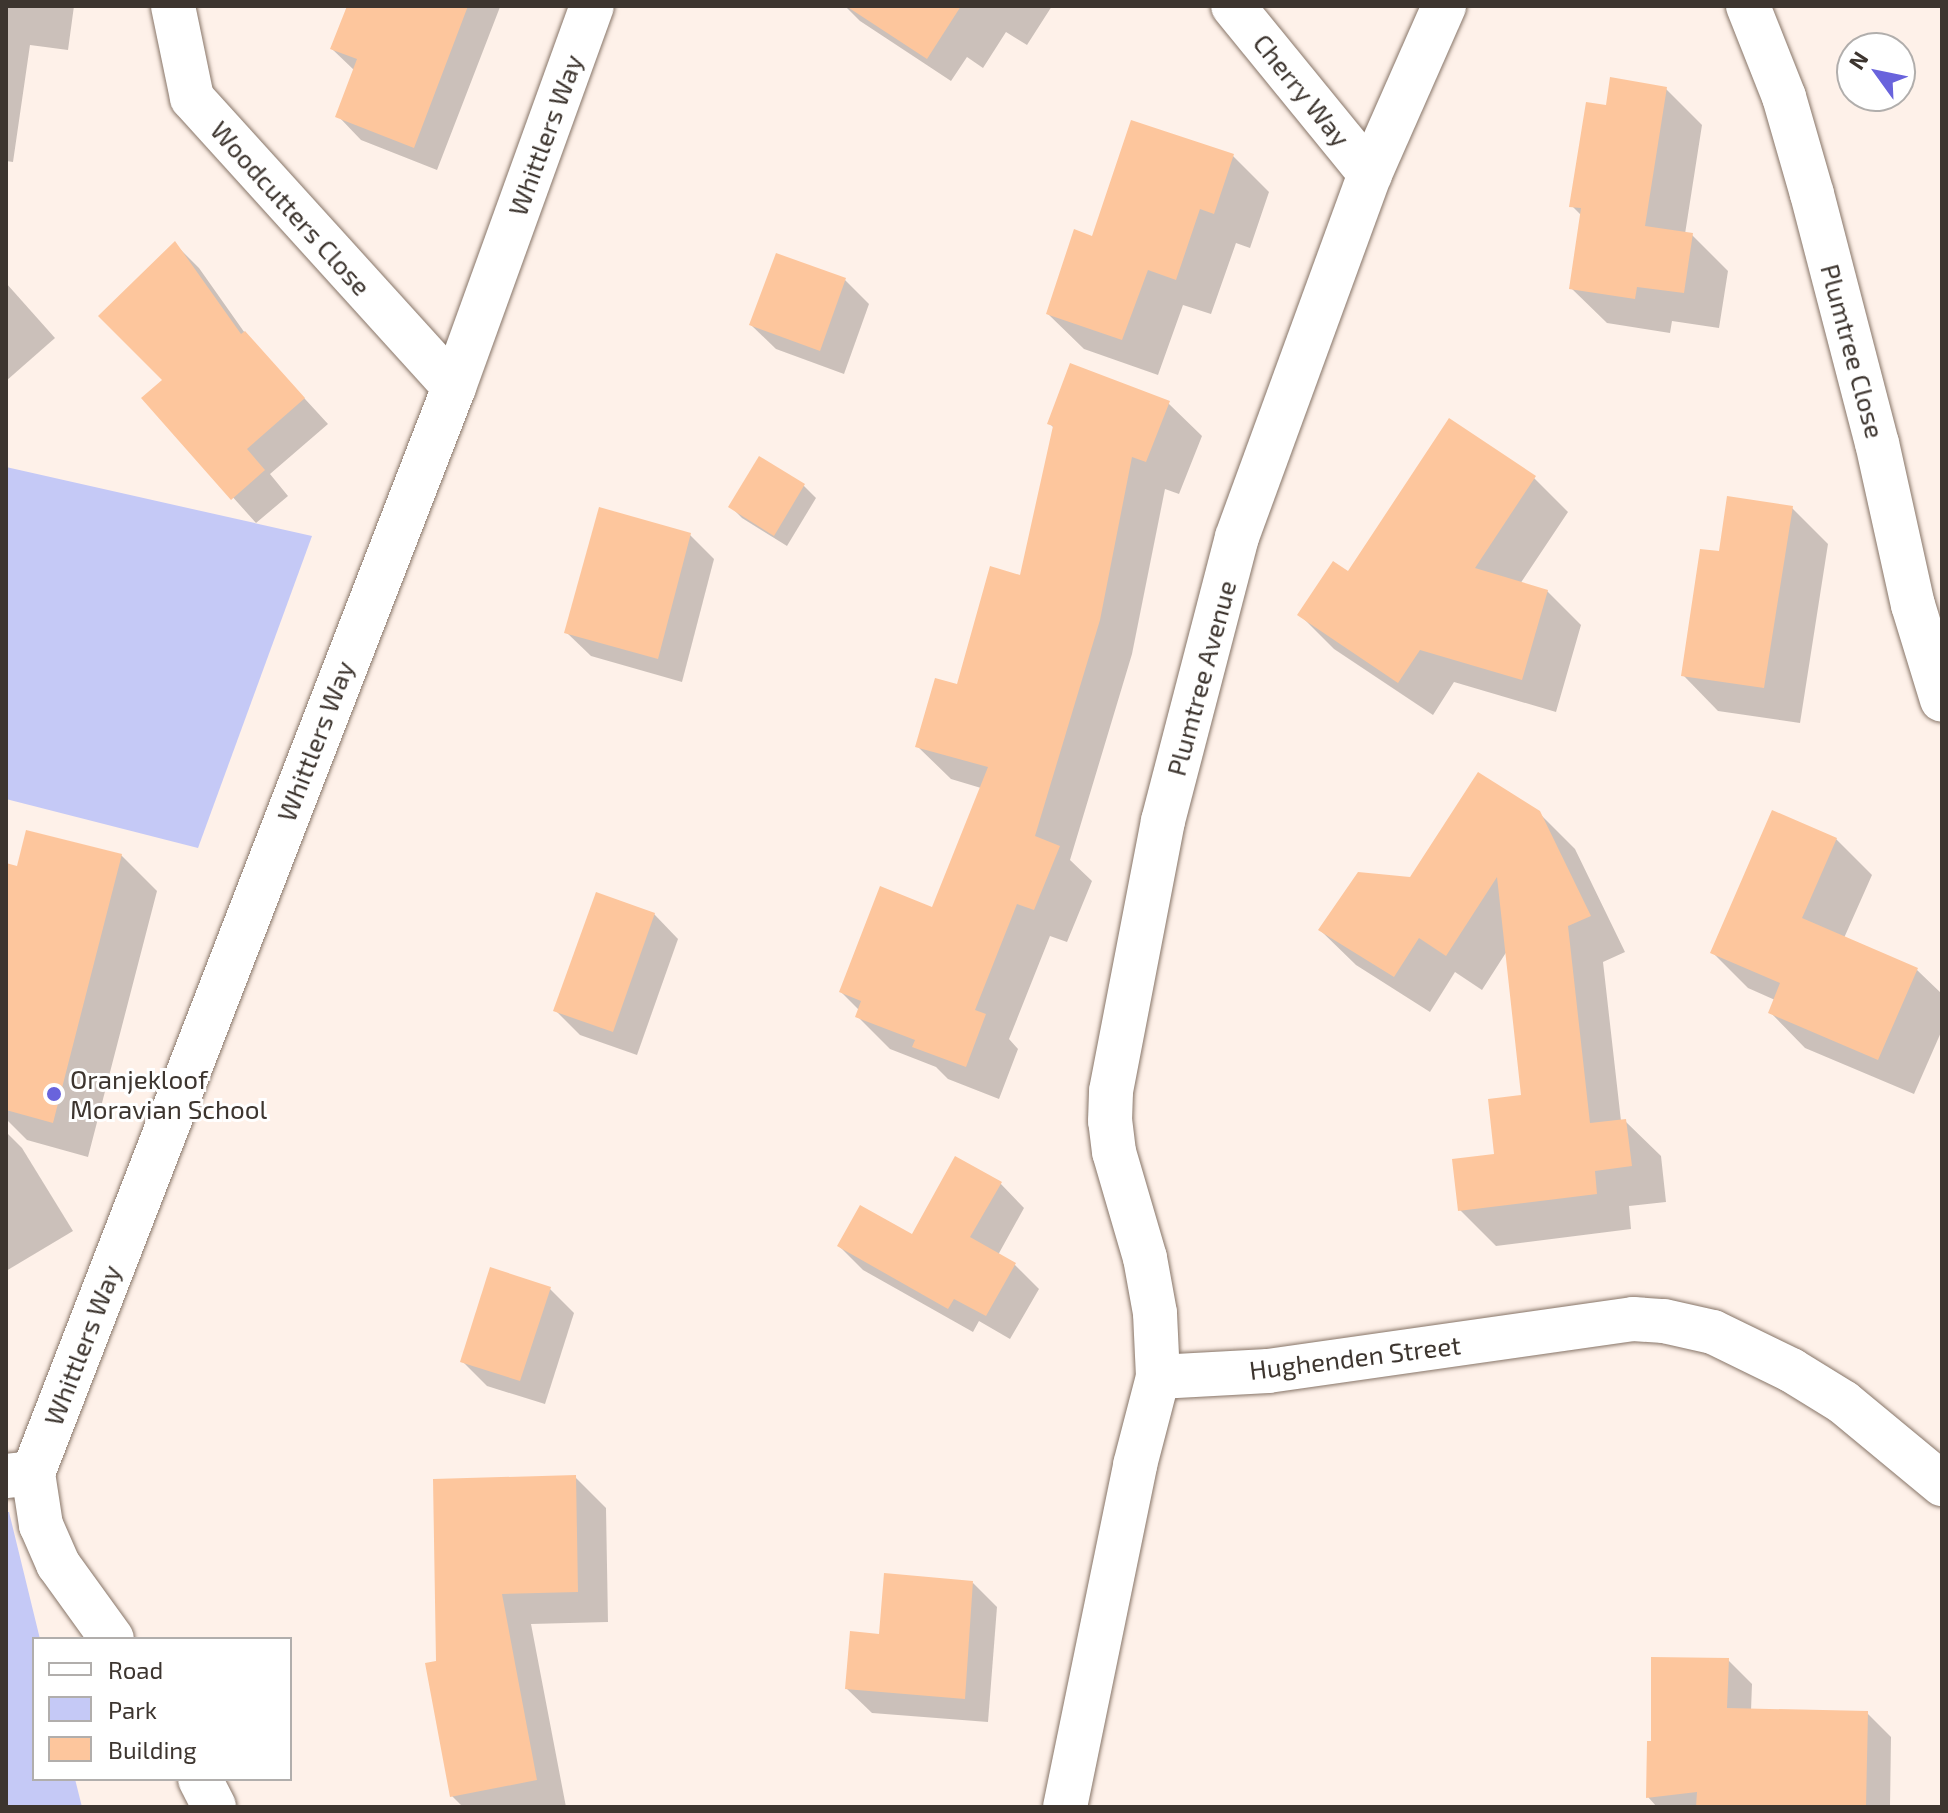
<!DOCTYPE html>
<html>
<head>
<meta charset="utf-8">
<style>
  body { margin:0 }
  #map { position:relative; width:1948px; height:1813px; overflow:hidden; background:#fef1e9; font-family:"Exo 2",sans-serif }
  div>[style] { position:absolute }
  .green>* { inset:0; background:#c5c9f6 }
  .shadow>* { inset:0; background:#0003 }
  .building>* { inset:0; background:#fdc69d }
  .roads { filter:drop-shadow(0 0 2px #877568) drop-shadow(0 0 2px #877568) }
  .minor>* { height:44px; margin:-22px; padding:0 22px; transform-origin:22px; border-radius:22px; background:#fff }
  .dots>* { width:22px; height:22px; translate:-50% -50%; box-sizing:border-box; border:4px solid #fff; border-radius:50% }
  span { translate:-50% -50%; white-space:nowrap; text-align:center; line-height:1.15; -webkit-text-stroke:6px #fff; paint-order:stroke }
  .street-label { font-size:26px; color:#3d352f }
  .poi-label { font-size:26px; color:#3d352f }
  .left { translate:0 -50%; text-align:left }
  .frame { position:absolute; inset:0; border:8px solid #3d352f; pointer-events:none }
  .legend { position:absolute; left:32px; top:1637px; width:260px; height:144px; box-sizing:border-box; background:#fff; border:2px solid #b1aeac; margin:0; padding:10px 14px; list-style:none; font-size:24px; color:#3d352f }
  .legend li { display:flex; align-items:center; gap:16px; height:40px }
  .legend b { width:40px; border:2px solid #b1aeac }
  .north { position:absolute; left:1836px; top:32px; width:80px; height:80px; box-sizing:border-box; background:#fff; border:2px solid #b1aeac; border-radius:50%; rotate:303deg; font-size:22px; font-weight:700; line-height:32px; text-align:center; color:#3d352f }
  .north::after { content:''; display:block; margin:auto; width:28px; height:36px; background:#6963dc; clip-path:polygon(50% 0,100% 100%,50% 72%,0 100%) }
</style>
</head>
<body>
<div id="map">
  <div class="green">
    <div style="clip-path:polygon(6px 467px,312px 536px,198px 848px,6px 799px)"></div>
    <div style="clip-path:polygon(6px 1512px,9px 1512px,40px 1639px,34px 1639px,34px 1779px,75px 1779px,82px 1807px,6px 1807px)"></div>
  </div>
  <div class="shadow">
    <div style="clip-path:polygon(6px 6px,74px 6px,68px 50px,30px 45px,13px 162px,6px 161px)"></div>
    <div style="clip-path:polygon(349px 6px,500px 7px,437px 170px,361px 140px,338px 116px,355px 71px,332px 49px)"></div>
    <div style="clip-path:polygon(845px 6px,1052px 6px,1027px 45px,1006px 32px,983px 68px,967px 57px,951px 81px,860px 21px)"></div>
    <div style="clip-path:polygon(1666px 89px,1702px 125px,1685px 234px,1692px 235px,1728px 271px,1719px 328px,1672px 321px,1670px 333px,1607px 323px,1571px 288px,1582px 216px,1572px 206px)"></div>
    <div style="clip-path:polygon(1133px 123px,1233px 156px,1269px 192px,1250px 248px,1236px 243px,1211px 314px,1183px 305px,1158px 375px,1084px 349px,1048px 314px,1093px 239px)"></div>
    <div style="clip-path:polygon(175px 244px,199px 268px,247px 336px,328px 424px,270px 474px,288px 496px,256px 523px,144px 398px,165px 380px)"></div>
    <div style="clip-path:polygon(845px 280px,869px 304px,844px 374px,776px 349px,751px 325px)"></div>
    <div style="clip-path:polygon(6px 283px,55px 338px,6px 381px)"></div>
    <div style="clip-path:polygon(1168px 403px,1202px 436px,1179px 494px,1165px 489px,1132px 654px,1070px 860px,1092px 881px,1067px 942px,1050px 936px,1009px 1039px,1018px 1049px,999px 1099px,948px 1079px,936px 1067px,890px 1049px,857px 1016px,859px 1010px,841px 992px,933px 910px,981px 788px,951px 779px,917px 746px,958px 687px,1022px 577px,1054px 428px,1049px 423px)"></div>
    <div style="clip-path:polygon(760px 459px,804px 486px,816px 498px,787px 546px,742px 518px,730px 506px)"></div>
    <div style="clip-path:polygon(1534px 478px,1568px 512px,1520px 584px,1547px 591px,1581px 625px,1556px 712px,1454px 682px,1433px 715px,1334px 649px,1300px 615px,1348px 573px)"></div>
    <div style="clip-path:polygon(1792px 508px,1828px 544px,1800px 723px,1718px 711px,1683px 675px,1721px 554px)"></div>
    <div style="clip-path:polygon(690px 535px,714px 559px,682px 682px,591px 656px,566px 632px)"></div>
    <div style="clip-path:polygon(1539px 813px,1575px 849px,1625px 952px,1603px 962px,1621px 1121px,1625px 1121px,1661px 1156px,1666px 1202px,1629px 1206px,1631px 1229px,1496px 1246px,1460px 1210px,1497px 1155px,1523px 1096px,1507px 951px,1482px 990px,1455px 972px,1430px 1012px,1356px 965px,1320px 930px)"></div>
    <div style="clip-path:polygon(1836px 839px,1872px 875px,1844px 938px,1917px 970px,1942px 994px,1942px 1030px,1914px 1094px,1805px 1048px,1770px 1012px,1775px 1000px,1748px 988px,1712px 952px)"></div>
    <div style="clip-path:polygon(121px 855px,157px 891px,88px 1157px,27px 1140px,6px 1119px,6px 865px,18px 868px)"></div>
    <div style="clip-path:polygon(654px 914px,678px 939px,637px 1055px,580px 1035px,556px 1011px)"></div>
    <div style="clip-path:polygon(6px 1132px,22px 1148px,73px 1231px,6px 1271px)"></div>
    <div style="clip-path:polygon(1000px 1183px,1024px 1208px,998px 1255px,1015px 1265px,1039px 1289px,1010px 1339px,979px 1321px,973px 1332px,863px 1270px,839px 1246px,912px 1236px)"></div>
    <div style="clip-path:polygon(550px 1289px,574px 1313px,545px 1404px,487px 1386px,463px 1362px)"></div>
    <div style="clip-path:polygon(575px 1477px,606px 1508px,608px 1622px,531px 1624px,566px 1807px,463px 1807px,452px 1796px,438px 1662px)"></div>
    <div style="clip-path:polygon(973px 1583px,997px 1607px,988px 1722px,872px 1713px,847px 1689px,881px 1636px)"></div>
    <div style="clip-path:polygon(1728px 1660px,1752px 1684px,1751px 1711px,1867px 1713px,1891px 1737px,1890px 1807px,1657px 1807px,1648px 1797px)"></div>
  </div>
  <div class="building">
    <div style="clip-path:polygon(347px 6px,468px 6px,414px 148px,335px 117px,357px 59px,330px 49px)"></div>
    <div style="clip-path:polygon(846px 6px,961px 6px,927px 59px)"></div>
    <div style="clip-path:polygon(1610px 77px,1667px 87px,1645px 226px,1693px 233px,1684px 293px,1637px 287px,1635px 299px,1569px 289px,1581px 208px,1569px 207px,1586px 102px,1606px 105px)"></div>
    <div style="clip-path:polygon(1131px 120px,1234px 154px,1214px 214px,1200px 209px,1176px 280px,1148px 270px,1122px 340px,1046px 314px,1074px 229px,1092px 236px)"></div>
    <div style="clip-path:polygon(175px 241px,241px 334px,245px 331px,305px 398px,247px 449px,265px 470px,231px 500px,141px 398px,162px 380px,98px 316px)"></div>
    <div style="clip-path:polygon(776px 253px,846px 278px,820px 351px,749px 325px)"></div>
    <div style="clip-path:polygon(1070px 363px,1170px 401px,1146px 462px,1132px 457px,1100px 620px,1035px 836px,1060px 846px,1034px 910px,1017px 904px,975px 1010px,986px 1014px,966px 1067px,912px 1047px,915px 1040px,855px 1017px,861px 1001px,839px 992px,880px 886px,932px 907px,988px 767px,915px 747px,935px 678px,957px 684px,990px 566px,1020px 575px,1053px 426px,1047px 424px)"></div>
    <div style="clip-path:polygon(1449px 418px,1536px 476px,1475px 568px,1548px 590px,1522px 680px,1420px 650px,1398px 683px,1297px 615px,1333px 561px,1348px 571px)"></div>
    <div style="clip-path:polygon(759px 456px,805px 484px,774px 536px,728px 507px)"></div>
    <div style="clip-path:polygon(1727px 496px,1793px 506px,1764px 688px,1681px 676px,1700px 549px,1719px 551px)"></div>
    <div style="clip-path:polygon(599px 507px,691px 533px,658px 659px,564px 633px)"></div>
    <div style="clip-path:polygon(1478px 772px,1540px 811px,1591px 916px,1568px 926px,1590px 1123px,1626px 1119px,1632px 1166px,1595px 1171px,1597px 1194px,1458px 1211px,1452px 1159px,1494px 1154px,1488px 1099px,1521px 1095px,1497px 877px,1446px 956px,1419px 938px,1394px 977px,1318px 930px,1358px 872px,1410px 877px)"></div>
    <div style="clip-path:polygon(1772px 810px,1837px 838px,1802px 918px,1918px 968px,1878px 1060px,1768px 1013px,1780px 983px,1710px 953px)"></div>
    <div style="clip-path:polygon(26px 830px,122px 854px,53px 1123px,6px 1110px,6px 863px,17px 866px)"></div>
    <div style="clip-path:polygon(596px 892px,655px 913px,613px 1032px,553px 1011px)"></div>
    <div style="clip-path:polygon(955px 1156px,1002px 1182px,970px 1237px,1016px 1263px,986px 1316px,954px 1299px,948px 1309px,837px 1246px,860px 1205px,912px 1234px)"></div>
    <div style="clip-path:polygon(490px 1267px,551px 1287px,520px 1381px,460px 1362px)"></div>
    <div style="clip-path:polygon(576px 1475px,578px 1592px,502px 1594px,537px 1780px,450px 1797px,425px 1663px,436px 1661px,433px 1479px)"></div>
    <div style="clip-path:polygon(884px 1573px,973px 1581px,965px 1699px,845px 1689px,850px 1631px,879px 1634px)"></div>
    <div style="clip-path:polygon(1651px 1657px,1729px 1658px,1727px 1708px,1868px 1711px,1866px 1807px,1696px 1807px,1697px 1792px,1646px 1798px,1647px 1741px,1651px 1741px)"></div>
  </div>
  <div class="roads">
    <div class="minor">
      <div style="left:173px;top:6px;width:94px;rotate:78.3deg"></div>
      <div style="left:192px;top:98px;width:390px;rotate:47.8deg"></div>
      <div style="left:1233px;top:6px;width:217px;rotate:50.8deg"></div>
      <div style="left:1748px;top:6px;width:98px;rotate:68.4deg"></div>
      <div style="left:1784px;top:97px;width:101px;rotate:73.9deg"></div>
      <div style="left:1812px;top:194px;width:257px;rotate:75.4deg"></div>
      <div style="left:1877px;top:443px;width:166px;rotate:77.5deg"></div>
      <div style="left:1913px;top:605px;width:99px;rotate:73deg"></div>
      <div style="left:1158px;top:1377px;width:110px;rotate:-3.1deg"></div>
      <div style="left:1268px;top:1371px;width:369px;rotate:-8.1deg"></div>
      <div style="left:1633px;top:1319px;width:31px;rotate:4deg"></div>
      <div style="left:1664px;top:1321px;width:50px;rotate:12.7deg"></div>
      <div style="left:1713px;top:1332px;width:87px;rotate:26deg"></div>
      <div style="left:1791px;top:1370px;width:61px;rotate:31.6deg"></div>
      <div style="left:1843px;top:1402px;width:129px;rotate:39.6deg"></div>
      <div style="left:33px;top:1473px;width:1165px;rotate:-68.81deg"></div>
      <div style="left:454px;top:387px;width:405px;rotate:-70.1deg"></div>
      <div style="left:6px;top:1476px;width:27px;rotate:-6deg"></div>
      <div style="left:33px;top:1473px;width:53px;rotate:81.3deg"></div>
      <div style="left:41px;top:1525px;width:43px;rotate:66.4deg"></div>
      <div style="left:58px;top:1564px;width:92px;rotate:54.2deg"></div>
      <div style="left:200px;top:1779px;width:31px;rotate:63deg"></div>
      <div style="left:1065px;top:1807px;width:349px;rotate:-78.4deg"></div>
      <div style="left:1135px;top:1465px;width:91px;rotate:-75.4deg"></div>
      <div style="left:1158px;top:1377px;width:64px;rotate:-92.7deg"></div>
      <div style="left:1155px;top:1313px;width:56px;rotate:-100.3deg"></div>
      <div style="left:1145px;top:1258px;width:110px;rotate:-106.3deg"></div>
      <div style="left:1114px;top:1152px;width:31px;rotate:-97deg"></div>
      <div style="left:1110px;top:1121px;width:30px;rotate:-88deg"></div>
      <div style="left:1111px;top:1091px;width:275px;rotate:-79.1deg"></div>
      <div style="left:1163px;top:821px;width:293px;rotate:-75.4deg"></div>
      <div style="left:1237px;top:537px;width:387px;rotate:-69.9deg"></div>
      <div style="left:1370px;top:174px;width:184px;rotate:-66.2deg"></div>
    </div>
  </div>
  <div class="dots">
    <div style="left:54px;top:1094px;background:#6963dc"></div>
  </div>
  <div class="street-label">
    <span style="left:1302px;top:90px;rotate:51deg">Cherry Way</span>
    <span style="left:545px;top:135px;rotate:-70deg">Whittlers Way</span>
    <span style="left:291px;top:208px;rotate:48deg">Woodcutters Close</span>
    <span style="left:1853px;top:351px;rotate:75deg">Plumtree Close</span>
    <span style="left:1201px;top:678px;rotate:-75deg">Plumtree Avenue</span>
    <span style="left:315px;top:741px;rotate:-69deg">Whittlers Way</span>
    <span style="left:82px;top:1345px;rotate:-69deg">Whittlers Way</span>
    <span style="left:1355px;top:1357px;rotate:-7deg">Hughenden Street</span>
  </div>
  <div class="poi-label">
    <span class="left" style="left:70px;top:1094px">Oranjekloof<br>Moravian School</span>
  </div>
  <div class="frame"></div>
  <ul class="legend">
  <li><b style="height:10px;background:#fff"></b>Road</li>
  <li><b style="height:22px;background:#c5c9f6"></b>Park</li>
  <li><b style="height:22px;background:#fdc69d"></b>Building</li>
  </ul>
  <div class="north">N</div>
</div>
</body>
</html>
